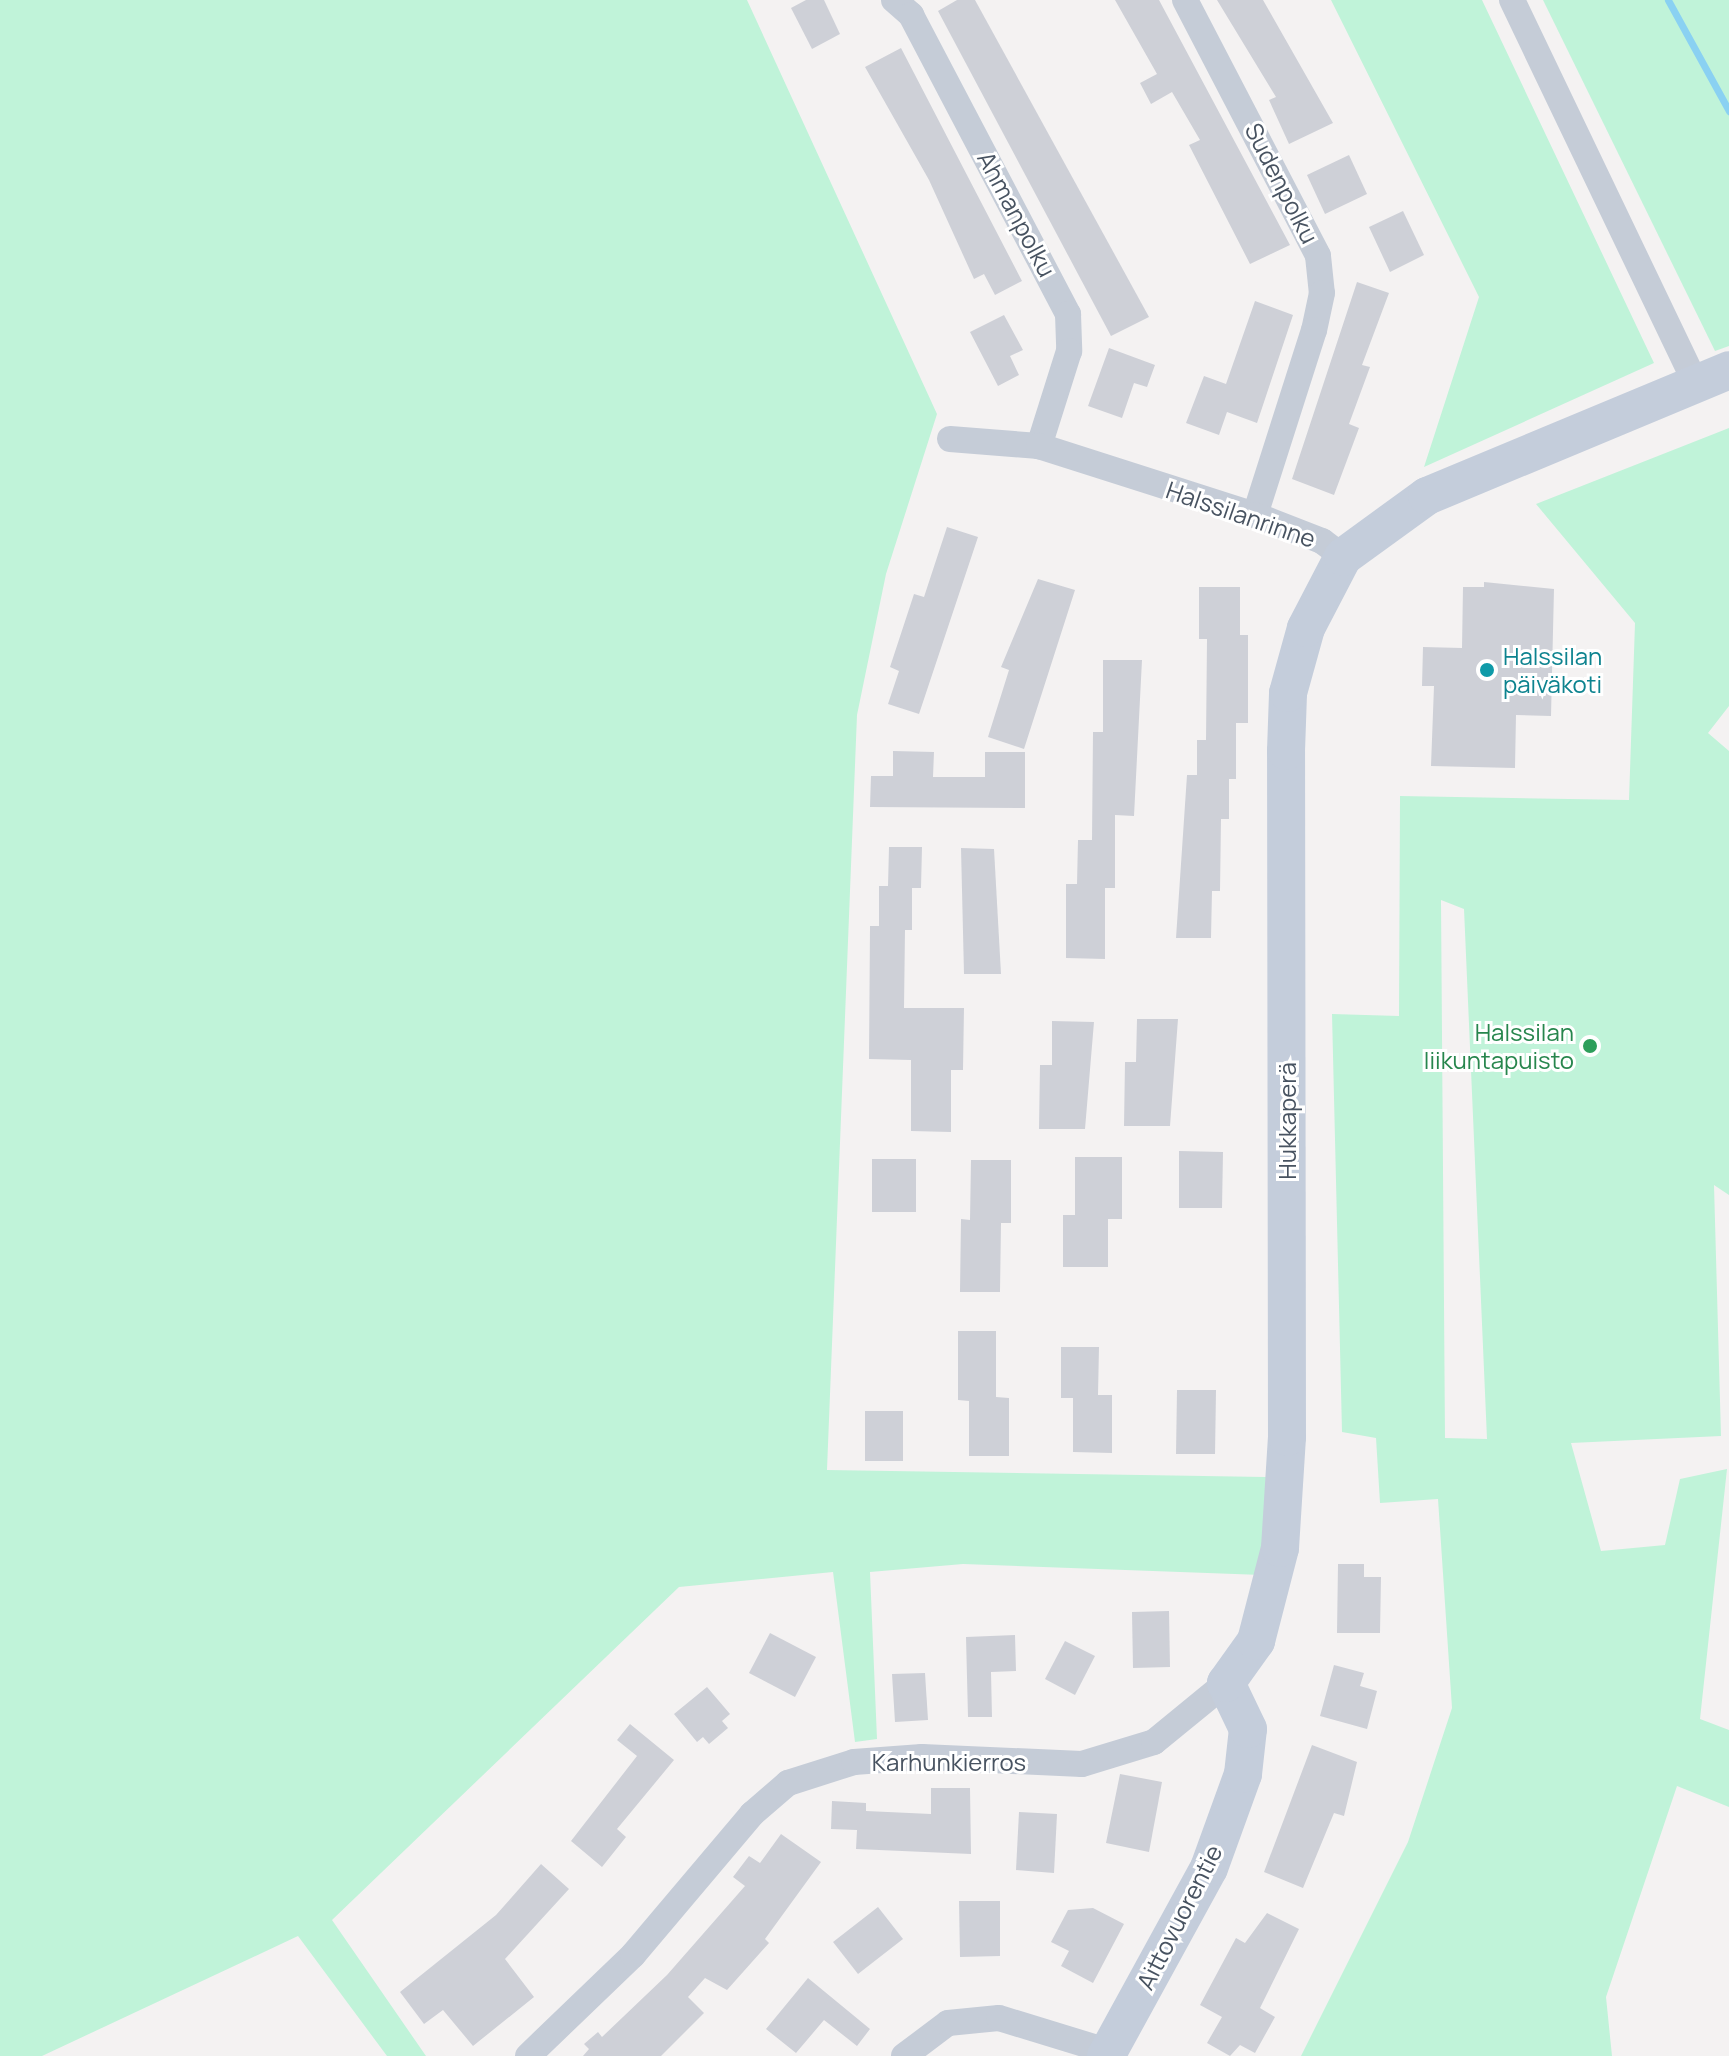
<!DOCTYPE html>
<html>
<head>
<meta charset="utf-8">
<style>
  body { margin:0 }
  #map { position:relative; width:1729px; height:2056px; overflow:hidden; background:#f4f2f2; font-family:Manrope,sans-serif }
  div>[style] { position:absolute }
  .green>* { inset:0; background:#c0f3d9 }
  .stream>* { height:7px; margin:-3.5px; padding:0 3.5px; transform-origin:3.5px; border-radius:3.5px; background:#8ad1f2 }
  .building>* { inset:0; background:#ced0d7 }
  .street>* { height:26px; margin:-13px; padding:0 13px; transform-origin:13px; border-radius:13px; background:#c5ccd7 }
  .secondary>* { height:38px; margin:-19px; padding:0 19px; transform-origin:19px; border-radius:19px; background:#c4cddb }
  .dots>* { width:22px; height:22px; translate:-50% -50%; box-sizing:border-box; border:4px solid #fff; border-radius:50% }
  span { translate:-50% -50%; white-space:nowrap; text-align:center; line-height:1.15; -webkit-text-stroke:6px #fff; paint-order:stroke }
  .street-label { font-size:24px; color:#485361 }
  .culture-label { font-size:24px; color:#0d838f }
  .left { translate:0 -50%; text-align:left }
  .leisure-label { font-size:24px; color:#27864d }
  .right { translate:-100% -50%; text-align:right }
</style>
</head>
<body>
<div id="map">
  <div class="green">
    <div style="clip-path:polygon(0 0,747px 0,937px 414px,886px 574px,857px 715px,827px 1470px,1266px 1477px,1262px 1575px,963px 1564px,870px 1572px,877px 1739px,855px 1742px,833px 1572px,679px 1587px,332px 1920px,426px 2056px,387px 2056px,298px 1936px,42px 2056px,0 2056px)"></div>
    <div style="clip-path:polygon(1331px 0,1482px 0,1654px 363px,1424px 467px,1479px 297px)"></div>
    <div style="clip-path:polygon(1543px 0,1729px 0,1729px 346px,1715px 351px)"></div>
    <div style="clip-path:polygon(evenodd,1729px 428px,1729px 706px,1708px 733px,1729px 751px,1729px 1195px,1714px 1185px,1721px 1436px,1571px 1443px,1601px 1551px,1665px 1545px,1680px 1479px,1727px 1469px,1700px 1719px,1729px 1730px,1729px 1807px,1677px 1786px,1606px 1997px,1612px 2056px,1301px 2056px,1408px 1842px,1452px 1708px,1438px 1499px,1380px 1503px,1376px 1438px,1342px 1432px,1332px 1014px,1399px 1016px,1400px 796px,1629px 800px,1635px 623px,1536px 504px,1729px 428px,1441px 900px,1464px 909px,1487px 1439px,1445px 1438px,1441px 900px)"></div>
  </div>
  <div class="stream">
    <div style="left:1668px;top:0;width:127px;rotate:61.2deg"></div>
  </div>
  <div class="building">
    <div style="clip-path:polygon(806px 0,824px 0,840px 34px,812px 49px,791px 8px)"></div>
    <div style="clip-path:polygon(957px 0,975px 0,1149px 317px,1111px 336px,938px 11px)"></div>
    <div style="clip-path:polygon(1115px 0,1159px 0,1290px 245px,1250px 264px,1189px 145px,1200px 140px,1172px 92px,1151px 104px,1140px 83px,1157px 74px)"></div>
    <div style="clip-path:polygon(1217px 0,1263px 0,1333px 123px,1289px 144px,1269px 100px,1276px 97px)"></div>
    <div style="clip-path:polygon(901px 48px,1022px 281px,995px 295px,984px 274px,974px 279px,929px 180px,865px 67px)"></div>
    <div style="clip-path:polygon(1349px 155px,1367px 194px,1325px 214px,1307px 175px)"></div>
    <div style="clip-path:polygon(1403px 211px,1424px 255px,1390px 272px,1369px 227px)"></div>
    <div style="clip-path:polygon(1357px 282px,1389px 293px,1362px 365px,1370px 367px,1349px 424px,1359px 428px,1334px 495px,1292px 479px)"></div>
    <div style="clip-path:polygon(1255px 301px,1293px 315px,1257px 423px,1227px 412px,1219px 435px,1186px 423px,1204px 376px,1226px 384px)"></div>
    <div style="clip-path:polygon(1004px 315px,1023px 350px,1010px 356px,1019px 375px,998px 386px,970px 332px)"></div>
    <div style="clip-path:polygon(1109px 348px,1155px 365px,1147px 387px,1134px 383px,1122px 418px,1088px 406px)"></div>
    <div style="clip-path:polygon(947px 527px,978px 537px,919px 714px,888px 704px,899px 671px,890px 667px,914px 594px,924px 597px)"></div>
    <div style="clip-path:polygon(1038px 579px,1075px 590px,1024px 749px,988px 737px,1009px 670px,1001px 667px)"></div>
    <div style="clip-path:polygon(1484px 582px,1554px 589px,1551px 716px,1516px 715px,1515px 768px,1431px 766px,1434px 686px,1422px 686px,1423px 647px,1462px 648px,1463px 587px,1484px 587px)"></div>
    <div style="clip-path:polygon(1199px 587px,1240px 587px,1240px 635px,1248px 635px,1248px 723px,1236px 723px,1236px 779px,1229px 779px,1229px 819px,1221px 819px,1220px 891px,1212px 891px,1211px 938px,1176px 938px,1187px 775px,1197px 775px,1197px 740px,1206px 740px,1207px 639px,1199px 639px)"></div>
    <div style="clip-path:polygon(1103px 660px,1142px 660px,1134px 816px,1115px 815px,1115px 888px,1105px 888px,1105px 959px,1066px 958px,1066px 884px,1077px 884px,1078px 840px,1092px 840px,1093px 732px,1103px 732px)"></div>
    <div style="clip-path:polygon(893px 751px,934px 752px,933px 777px,985px 777px,985px 752px,1025px 752px,1025px 808px,870px 807px,871px 776px,893px 776px)"></div>
    <div style="clip-path:polygon(889px 847px,922px 847px,921px 888px,912px 888px,912px 930px,905px 930px,904px 1008px,964px 1008px,963px 1070px,951px 1070px,951px 1132px,911px 1131px,911px 1060px,869px 1059px,870px 926px,879px 926px,879px 886px,888px 886px)"></div>
    <div style="clip-path:polygon(961px 848px,994px 849px,1001px 974px,964px 974px)"></div>
    <div style="clip-path:polygon(1137px 1019px,1178px 1019px,1170px 1126px,1124px 1126px,1125px 1062px,1136px 1062px)"></div>
    <div style="clip-path:polygon(1052px 1021px,1094px 1022px,1085px 1129px,1039px 1129px,1040px 1065px,1052px 1065px)"></div>
    <div style="clip-path:polygon(1179px 1151px,1223px 1152px,1222px 1208px,1179px 1208px)"></div>
    <div style="clip-path:polygon(1075px 1157px,1122px 1157px,1122px 1219px,1108px 1219px,1108px 1267px,1063px 1267px,1063px 1215px,1075px 1215px)"></div>
    <div style="clip-path:polygon(872px 1159px,916px 1159px,916px 1212px,872px 1212px)"></div>
    <div style="clip-path:polygon(971px 1160px,1011px 1160px,1011px 1223px,1001px 1223px,1000px 1292px,960px 1292px,961px 1219px,970px 1220px)"></div>
    <div style="clip-path:polygon(958px 1331px,996px 1331px,996px 1397px,1009px 1398px,1009px 1456px,969px 1456px,969px 1401px,958px 1400px)"></div>
    <div style="clip-path:polygon(1061px 1347px,1099px 1347px,1098px 1395px,1112px 1395px,1112px 1453px,1073px 1452px,1073px 1398px,1061px 1398px)"></div>
    <div style="clip-path:polygon(1177px 1390px,1216px 1390px,1215px 1454px,1176px 1454px)"></div>
    <div style="clip-path:polygon(865px 1411px,903px 1411px,903px 1461px,865px 1461px)"></div>
    <div style="clip-path:polygon(1338px 1564px,1364px 1564px,1364px 1577px,1381px 1577px,1380px 1633px,1337px 1633px)"></div>
    <div style="clip-path:polygon(1169px 1611px,1170px 1667px,1133px 1668px,1132px 1612px)"></div>
    <div style="clip-path:polygon(770px 1633px,816px 1657px,795px 1697px,749px 1673px)"></div>
    <div style="clip-path:polygon(1015px 1635px,1016px 1671px,991px 1672px,992px 1717px,968px 1717px,966px 1637px)"></div>
    <div style="clip-path:polygon(1065px 1641px,1095px 1656px,1075px 1695px,1045px 1679px)"></div>
    <div style="clip-path:polygon(1334px 1665px,1364px 1673px,1360px 1686px,1377px 1691px,1367px 1729px,1320px 1716px)"></div>
    <div style="clip-path:polygon(925px 1673px,928px 1720px,895px 1722px,892px 1674px)"></div>
    <div style="clip-path:polygon(707px 1687px,730px 1714px,722px 1721px,728px 1728px,709px 1744px,703px 1737px,697px 1742px,674px 1714px)"></div>
    <div style="clip-path:polygon(630px 1724px,674px 1760px,617px 1829px,626px 1837px,602px 1867px,571px 1841px,637px 1756px,617px 1740px)"></div>
    <div style="clip-path:polygon(1312px 1745px,1357px 1762px,1344px 1816px,1334px 1813px,1303px 1888px,1264px 1872px)"></div>
    <div style="clip-path:polygon(1120px 1774px,1162px 1782px,1149px 1852px,1106px 1843px)"></div>
    <div style="clip-path:polygon(931px 1788px,970px 1788px,971px 1854px,856px 1849px,857px 1830px,831px 1829px,832px 1801px,866px 1803px,866px 1811px,931px 1814px)"></div>
    <div style="clip-path:polygon(1019px 1812px,1057px 1814px,1054px 1873px,1016px 1870px)"></div>
    <div style="clip-path:polygon(781px 1834px,821px 1862px,765px 1939px,769px 1943px,727px 1990px,705px 1978px,688px 1997px,704px 2013px,661px 2056px,583px 2056px,589px 2049px,584px 2044px,598px 2032px,602px 2037px,667px 1975px,745px 1886px,733px 1877px,749px 1856px,760px 1863px)"></div>
    <div style="clip-path:polygon(541px 1864px,569px 1889px,505px 1959px,534px 1997px,473px 2046px,443px 2010px,424px 2024px,400px 1992px,496px 1915px)"></div>
    <div style="clip-path:polygon(959px 1901px,1000px 1901px,1000px 1956px,960px 1957px)"></div>
    <div style="clip-path:polygon(878px 1907px,903px 1939px,858px 1974px,833px 1942px)"></div>
    <div style="clip-path:polygon(1093px 1908px,1124px 1924px,1093px 1983px,1061px 1966px,1069px 1951px,1051px 1942px,1068px 1910px)"></div>
    <div style="clip-path:polygon(1267px 1913px,1299px 1929px,1260px 2008px,1275px 2017px,1255px 2053px,1240px 2045px,1230px 2056px,1207px 2043px,1222px 2017px,1200px 2005px,1236px 1938px,1245px 1943px)"></div>
    <div style="clip-path:polygon(808px 1978px,870px 2029px,857px 2046px,824px 2020px,796px 2053px,766px 2029px)"></div>
  </div>
  <div class="street">
    <div style="left:894px;top:0;width:23px;rotate:41deg"></div>
    <div style="left:911px;top:15px;width:338px;rotate:62.3deg"></div>
    <div style="left:1068px;top:314px;width:37px;rotate:88deg"></div>
    <div style="left:1069px;top:351px;width:100px;rotate:107.5deg"></div>
    <div style="left:1185px;top:0;width:288px;rotate:62.5deg"></div>
    <div style="left:1318px;top:256px;width:37px;rotate:84deg"></div>
    <div style="left:1322px;top:293px;width:38px;rotate:102deg"></div>
    <div style="left:1314px;top:330px;width:194px;rotate:107.7deg"></div>
    <div style="left:1512px;top:0;width:424px;rotate:64.4deg"></div>
    <div style="left:950px;top:439px;width:89px;rotate:4.5deg"></div>
    <div style="left:1039px;top:446px;width:227px;rotate:17.7deg"></div>
    <div style="left:1255px;top:515px;width:72px;rotate:21.2deg"></div>
    <div style="left:1322px;top:541px;width:26px;rotate:37deg"></div>
    <div style="left:528px;top:2056px;width:146px;rotate:-43.9deg"></div>
    <div style="left:633px;top:1955px;width:185px;rotate:-49.8deg"></div>
    <div style="left:752px;top:1814px;width:48px;rotate:-40.7deg"></div>
    <div style="left:788px;top:1783px;width:69px;rotate:-17.7deg"></div>
    <div style="left:854px;top:1762px;width:68px;rotate:-4.2deg"></div>
    <div style="left:922px;top:1757px;width:160px;rotate:2.5deg"></div>
    <div style="left:1082px;top:1764px;width:75px;rotate:-17deg"></div>
    <div style="left:1154px;top:1742px;width:93px;rotate:-39.3deg"></div>
    <div style="left:904px;top:2056px;width:55px;rotate:-36.9deg"></div>
    <div style="left:948px;top:2023px;width:51px;rotate:-5.6deg"></div>
    <div style="left:999px;top:2018px;width:116px;rotate:17deg"></div>
  </div>
  <div class="secondary">
    <div style="left:1106px;top:2056px;width:214px;rotate:-61.3deg"></div>
    <div style="left:1209px;top:1868px;width:100px;rotate:-70.1deg"></div>
    <div style="left:1243px;top:1774px;width:45px;rotate:-83.7deg"></div>
    <div style="left:1248px;top:1729px;width:51px;rotate:-115.6deg"></div>
    <div style="left:1226px;top:1683px;width:52px;rotate:-54.5deg"></div>
    <div style="left:1256px;top:1641px;width:96px;rotate:-75.5deg"></div>
    <div style="left:1280px;top:1548px;width:111px;rotate:-86.4deg"></div>
    <div style="left:1287px;top:1437px;width:686px;rotate:-90.08deg"></div>
    <div style="left:1286px;top:751px;width:58px;rotate:-88deg"></div>
    <div style="left:1288px;top:693px;width:67px;rotate:-74.5deg"></div>
    <div style="left:1306px;top:628px;width:80px;rotate:-62.5deg"></div>
    <div style="left:1343px;top:557px;width:104px;rotate:-36deg"></div>
    <div style="left:1427px;top:496px;width:327px;rotate:-22.6deg"></div>
  </div>
  <div class="dots">
    <div style="left:1487px;top:670px;background:#0f9aa8"></div>
    <div style="left:1590px;top:1046px;background:#2e9e5b"></div>
  </div>
  <div class="street-label">
    <span style="left:1282px;top:183px;rotate:63deg">Sudenpolku</span>
    <span style="left:1017px;top:214px;rotate:62deg">Ahmanpolku</span>
    <span style="left:1241px;top:514px;rotate:19deg">Halssilanrinne</span>
    <span style="left:1287px;top:1121px;rotate:-90deg">Hukkaperä</span>
    <span style="left:949px;top:1762px">Karhunkierros</span>
    <span style="left:1179px;top:1917px;rotate:-63deg">Aittovuorentie</span>
  </div>
  <div class="culture-label">
    <span class="left" style="left:1503px;top:670px">Halssilan<br>päiväkoti</span>
  </div>
  <div class="leisure-label">
    <span class="right" style="left:1574px;top:1046px">Halssilan<br>liikuntapuisto</span>
  </div>
</div>
</body>
</html>
